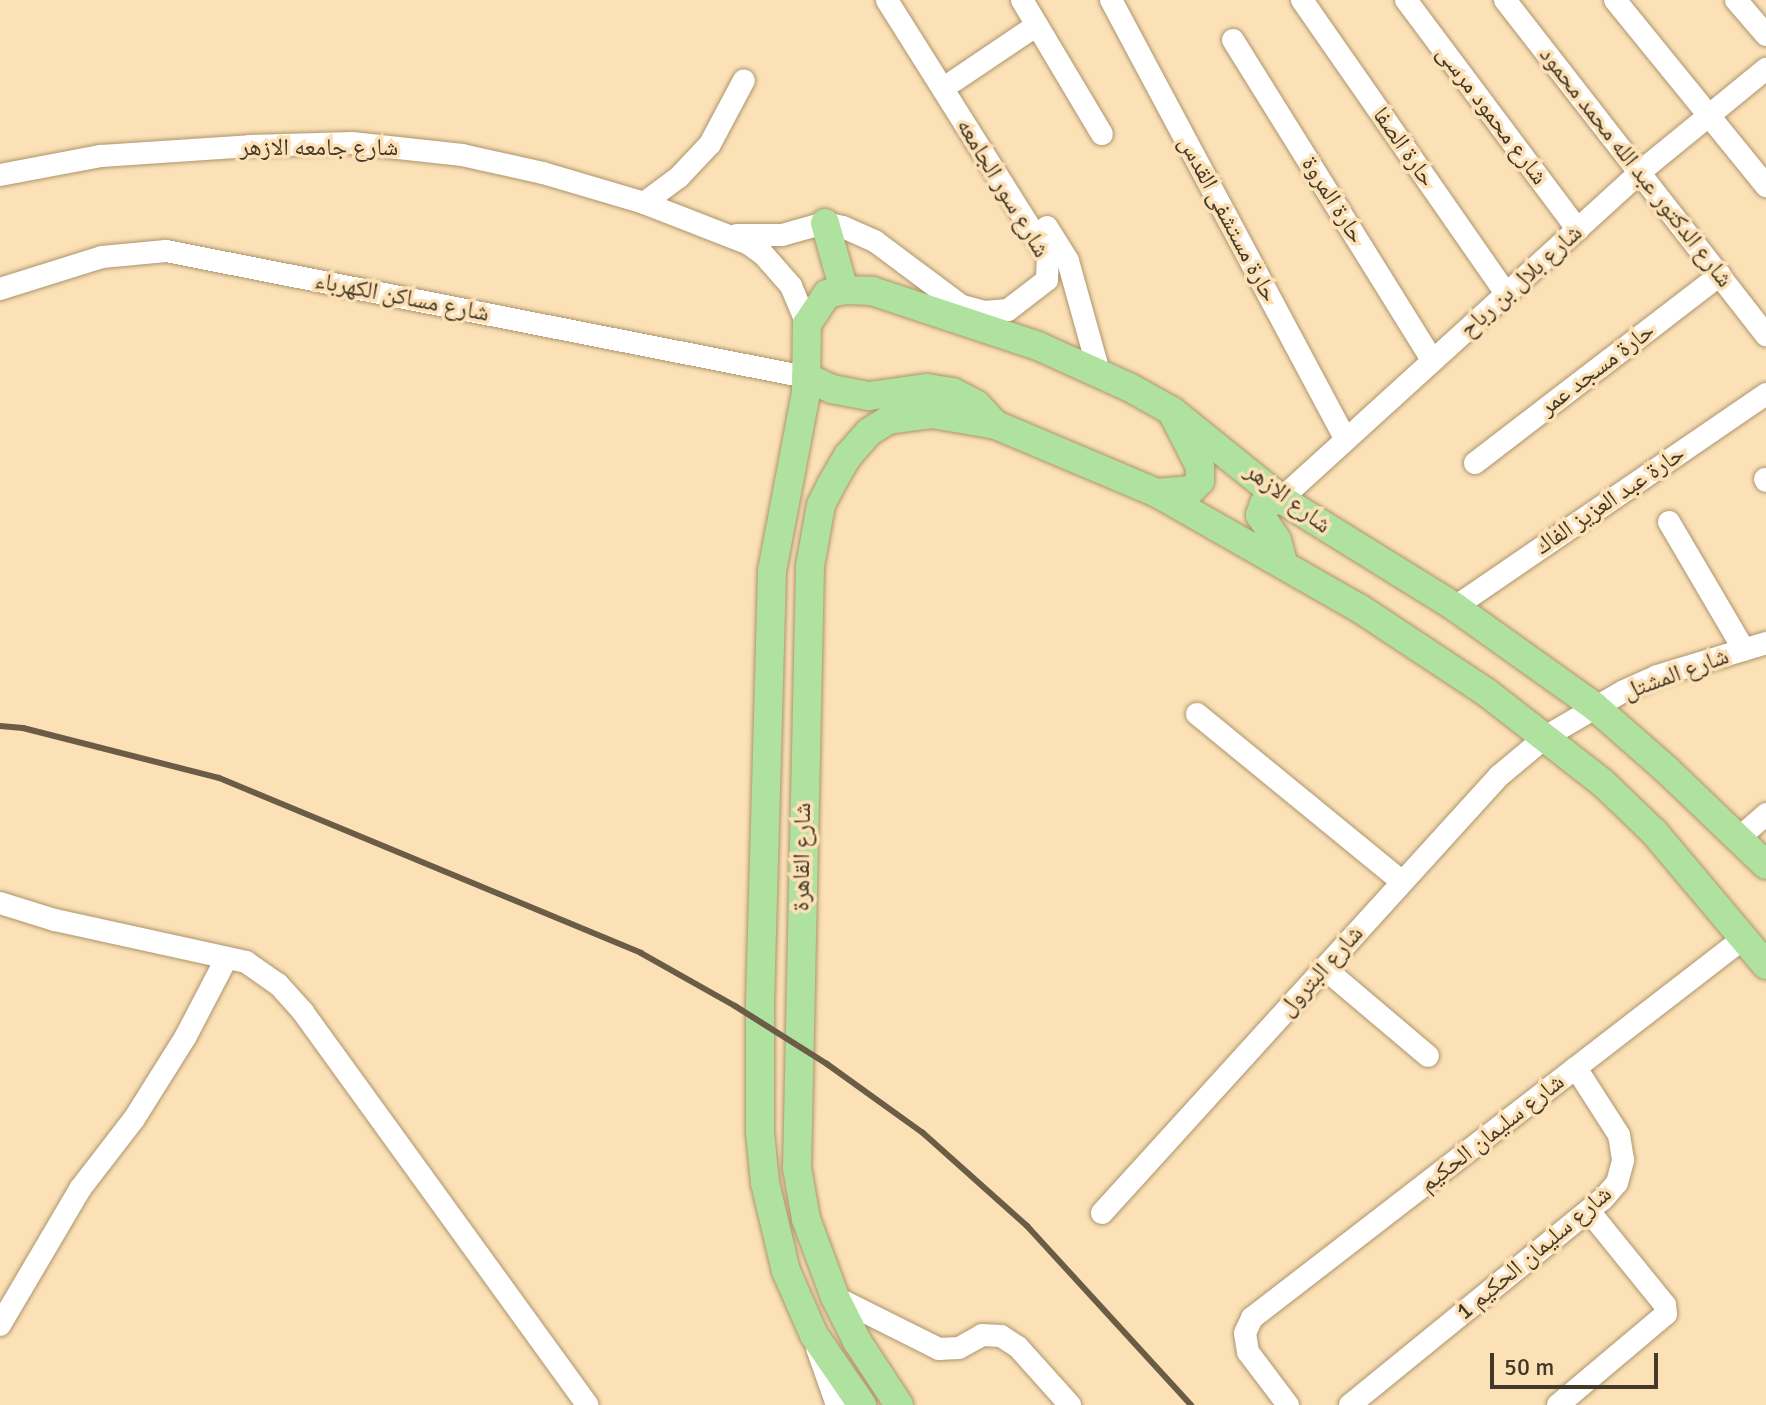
<!DOCTYPE html>
<html>
<head>
<meta charset="utf-8">
<style>
  body { margin:0 }
  #map { position:relative; width:1766px; height:1405px; overflow:hidden; background:#fce1b7; font-family:Signika,"Noto Naskh Arabic",sans-serif }
  div>[style] { position:absolute }
  .roads { filter:drop-shadow(0 0 2px #ad946c) drop-shadow(0 0 2px #ad946c) }
  .minor>* { height:22px; margin:-11px; padding:0 11px; transform-origin:11px; border-radius:11px; background:#fff }
  .major>* { height:28px; margin:-14px; padding:0 14px; transform-origin:14px; border-radius:14px; background:#afe29e }
  .rail>* { height:6px; margin:-3px; padding:0 3px; transform-origin:3px; border-radius:3px; background:#6b5c46 }
  span { translate:-50% -50%; white-space:nowrap; text-align:center; line-height:1.15; -webkit-text-stroke:7px #fce1b7; paint-order:stroke }
  .street-label { font-size:24px; color:#443928 }
  .scale { position:absolute; left:1490px; top:1353px; width:168px; height:36px; box-sizing:border-box; border:4px solid #443928; border-top:0; padding-left:10px; font-size:24px; line-height:28px; white-space:nowrap; color:#443928; -webkit-text-stroke:6px #fce1b7; paint-order:stroke }
</style>
</head>
<body>
<div id="map">
  <div class="roads">
    <div class="minor">
      <div style="left:1022px;top:0;width:156px;rotate:59.2deg"></div>
      <div style="left:1111px;top:0;width:497px;rotate:61.9deg"></div>
      <div style="left:1302px;top:0;width:358px;rotate:55.2deg"></div>
      <div style="left:1406px;top:0;width:287px;rotate:53.2deg"></div>
      <div style="left:1505px;top:0;width:425px;rotate:52.1deg"></div>
      <div style="left:1615px;top:0;width:240px;rotate:50.9deg"></div>
      <div style="left:1736px;top:0;width:46px;rotate:49.4deg"></div>
      <div style="left:1233px;top:40px;width:377px;rotate:58.1deg"></div>
      <div style="left:954px;top:81px;width:100px;rotate:-34deg"></div>
      <div style="left:0;top:175px;width:103px;rotate:-10.7deg"></div>
      <div style="left:101px;top:156px;width:149px;rotate:-3.8deg"></div>
      <div style="left:250px;top:146px;width:102px;rotate:-1.7deg"></div>
      <div style="left:352px;top:143px;width:111px;rotate:6.2deg"></div>
      <div style="left:462px;top:155px;width:83px;rotate:12.5deg"></div>
      <div style="left:543px;top:173px;width:105px;rotate:16.5deg"></div>
      <div style="left:644px;top:203px;width:113px;rotate:21.3deg"></div>
      <div style="left:749px;top:244px;width:17px;rotate:36deg"></div>
      <div style="left:763px;top:254px;width:43px;rotate:48.8deg"></div>
      <div style="left:791px;top:286px;width:41px;rotate:67.2deg"></div>
      <div style="left:644px;top:203px;width:44px;rotate:-36.6deg"></div>
      <div style="left:679px;top:177px;width:45px;rotate:-46.8deg"></div>
      <div style="left:710px;top:144px;width:72px;rotate:-62deg"></div>
      <div style="left:1047px;top:227px;width:40px;rotate:58deg"></div>
      <div style="left:1068px;top:261px;width:115px;rotate:74.4deg"></div>
      <div style="left:737px;top:235px;width:45px"></div>
      <div style="left:782px;top:235px;width:45px;rotate:-15.6deg"></div>
      <div style="left:825px;top:223px;width:18px;rotate:13deg"></div>
      <div style="left:843px;top:227px;width:36px;rotate:24deg"></div>
      <div style="left:876px;top:242px;width:107px;rotate:36.7deg"></div>
      <div style="left:962px;top:306px;width:23px;rotate:15deg"></div>
      <div style="left:984px;top:312px;width:24px;rotate:-5deg"></div>
      <div style="left:1008px;top:310px;width:49px;rotate:-37.6deg"></div>
      <div style="left:1047px;top:280px;width:24px;rotate:-88deg"></div>
      <div style="left:1048px;top:256px;width:302px;rotate:-122.2deg"></div>
      <div style="left:0;top:289px;width:107px;rotate:-17.4deg"></div>
      <div style="left:102px;top:257px;width:64px;rotate:-5.4deg"></div>
      <div style="left:166px;top:251px;width:652px;rotate:11.14deg"></div>
      <div style="left:1475px;top:463px;width:309px;rotate:-37.5deg"></div>
      <div style="left:1765px;top:479px;width:2px;rotate:63deg"></div>
      <div style="left:1281px;top:499px;width:486px;rotate:-42.3deg"></div>
      <div style="left:1640px;top:172px;width:163px;rotate:-39.3deg"></div>
      <div style="left:1669px;top:522px;width:148px;rotate:59.6deg"></div>
      <div style="left:1455px;top:607px;width:377px;rotate:-34.4deg"></div>
      <div style="left:1197px;top:714px;width:265px;rotate:39.3deg"></div>
      <div style="left:1740px;top:837px;width:35px;rotate:-41deg"></div>
      <div style="left:0;top:903px;width:58px;rotate:17.2deg"></div>
      <div style="left:55px;top:920px;width:196px;rotate:12.4deg"></div>
      <div style="left:246px;top:962px;width:39px;rotate:35deg"></div>
      <div style="left:278px;top:984px;width:38px;rotate:48deg"></div>
      <div style="left:303px;top:1012px;width:485px;rotate:54.1deg"></div>
      <div style="left:1324px;top:968px;width:136px;rotate:40.2deg"></div>
      <div style="left:1102px;top:1213px;width:590px;rotate:-47.75deg"></div>
      <div style="left:1499px;top:776px;width:62px;rotate:-39.8deg"></div>
      <div style="left:1547px;top:736px;width:89px;rotate:-30.3deg"></div>
      <div style="left:1624px;top:691px;width:36px;rotate:-24deg"></div>
      <div style="left:1657px;top:676px;width:114px;rotate:-16.8deg"></div>
      <div style="left:835px;top:1297px;width:116px;rotate:26.6deg"></div>
      <div style="left:939px;top:1349px;width:20px;rotate:-3deg"></div>
      <div style="left:959px;top:1348px;width:26px;rotate:-29deg"></div>
      <div style="left:982px;top:1335px;width:19px;rotate:3deg"></div>
      <div style="left:1001px;top:1336px;width:20px;rotate:33deg"></div>
      <div style="left:1018px;top:1347px;width:78px;rotate:48.1deg"></div>
      <div style="left:0;top:1325px;width:158px;rotate:-59.5deg"></div>
      <div style="left:80px;top:1189px;width:88px;rotate:-52.4deg"></div>
      <div style="left:134px;top:1119px;width:98px;rotate:-57.9deg"></div>
      <div style="left:186px;top:1036px;width:87px;rotate:-62.5deg"></div>
      <div style="left:817px;top:1348px;width:60px;rotate:70.7deg"></div>
      <div style="left:1288px;top:1405px;width:66px;rotate:-127deg"></div>
      <div style="left:1248px;top:1352px;width:19px;rotate:-99deg"></div>
      <div style="left:1245px;top:1333px;width:17px;rotate:-65deg"></div>
      <div style="left:1252px;top:1318px;width:622px;rotate:-37.68deg"></div>
      <div style="left:1350px;top:1405px;width:326px;rotate:-39.2deg"></div>
      <div style="left:1603px;top:1199px;width:21px;rotate:-49deg"></div>
      <div style="left:1617px;top:1183px;width:24px;rotate:-75deg"></div>
      <div style="left:1623px;top:1160px;width:25px;rotate:-99deg"></div>
      <div style="left:1619px;top:1135px;width:80px;rotate:-122.7deg"></div>
      <div style="left:1558px;top:1405px;width:141px;rotate:-40.1deg"></div>
      <div style="left:1666px;top:1314px;width:9px;rotate:-96deg"></div>
      <div style="left:1665px;top:1305px;width:121px;rotate:-129deg"></div>
    </div>
    <div class="major">
      <div style="left:825px;top:223px;width:70px;rotate:74.2deg"></div>
      <div style="left:806px;top:377px;width:29px;rotate:25deg"></div>
      <div style="left:832px;top:389px;width:38px;rotate:11deg"></div>
      <div style="left:869px;top:396px;width:59px;rotate:-7.9deg"></div>
      <div style="left:927px;top:388px;width:26px;rotate:9deg"></div>
      <div style="left:953px;top:392px;width:27px;rotate:28deg"></div>
      <div style="left:977px;top:405px;width:26px;rotate:47deg"></div>
      <div style="left:1157px;top:493px;width:34px;rotate:-5deg"></div>
      <div style="left:1191px;top:490px;width:13px;rotate:-45deg"></div>
      <div style="left:1200px;top:481px;width:14px;rotate:-90deg"></div>
      <div style="left:1200px;top:467px;width:55px;rotate:-117deg"></div>
      <div style="left:1281px;top:499px;width:18px;rotate:164deg"></div>
      <div style="left:1264px;top:504px;width:12px;rotate:110deg"></div>
      <div style="left:1260px;top:515px;width:30px;rotate:56deg"></div>
      <div style="left:1277px;top:540px;width:23px;rotate:75deg"></div>
      <div style="left:862px;top:1405px;width:85px;rotate:-124.4deg"></div>
      <div style="left:814px;top:1335px;width:70px;rotate:-113.6deg"></div>
      <div style="left:786px;top:1271px;width:90px;rotate:-103.4deg"></div>
      <div style="left:765px;top:1183px;width:51px;rotate:-95.6deg"></div>
      <div style="left:760px;top:1132px;width:129px;rotate:-90deg"></div>
      <div style="left:760px;top:1003px;width:432px;rotate:-88.4deg"></div>
      <div style="left:772px;top:571px;width:182px;rotate:-79.2deg"></div>
      <div style="left:806px;top:392px;width:68px;rotate:-89.2deg"></div>
      <div style="left:807px;top:324px;width:36px;rotate:-56deg"></div>
      <div style="left:827px;top:294px;width:17px;rotate:-13deg"></div>
      <div style="left:844px;top:290px;width:28px;rotate:2deg"></div>
      <div style="left:872px;top:291px;width:175px;rotate:18.3deg"></div>
      <div style="left:1038px;top:346px;width:100px;rotate:24.3deg"></div>
      <div style="left:1129px;top:387px;width:49px;rotate:29.2deg"></div>
      <div style="left:1172px;top:411px;width:140px;rotate:38.9deg"></div>
      <div style="left:1281px;top:499px;width:205px;rotate:31.8deg"></div>
      <div style="left:1455px;top:607px;width:171px;rotate:35.5deg"></div>
      <div style="left:1594px;top:706px;width:97px;rotate:41.2deg"></div>
      <div style="left:1667px;top:770px;width:137px;rotate:43.8deg"></div>
      <div style="left:899px;top:1405px;width:77px;rotate:-123.3deg"></div>
      <div style="left:857px;top:1341px;width:49px;rotate:-116.6deg"></div>
      <div style="left:835px;top:1297px;width:83px;rotate:-110.4deg"></div>
      <div style="left:806px;top:1219px;width:52px;rotate:-100deg"></div>
      <div style="left:797px;top:1168px;width:602px;rotate:-88.76deg"></div>
      <div style="left:810px;top:566px;width:62px;rotate:-79.8deg"></div>
      <div style="left:821px;top:505px;width:22px;rotate:-63deg"></div>
      <div style="left:831px;top:485px;width:34px;rotate:-60deg"></div>
      <div style="left:848px;top:456px;width:32px;rotate:-49deg"></div>
      <div style="left:869px;top:432px;width:22px;rotate:-32deg"></div>
      <div style="left:888px;top:420px;width:44px;rotate:-7.8deg"></div>
      <div style="left:932px;top:414px;width:65px;rotate:9.8deg"></div>
      <div style="left:996px;top:425px;width:175px;rotate:22.9deg"></div>
      <div style="left:1157px;top:493px;width:232px;rotate:29.7deg"></div>
      <div style="left:1359px;top:608px;width:152px;rotate:33.5deg"></div>
      <div style="left:1486px;top:692px;width:148px;rotate:37.9deg"></div>
      <div style="left:1603px;top:783px;width:71px;rotate:43.9deg"></div>
      <div style="left:1654px;top:832px;width:174px;rotate:49.9deg"></div>
    </div>
  </div>
  <div class="rail">
    <div style="left:0;top:726px;width:23px;rotate:5deg"></div>
    <div style="left:23px;top:728px;width:202px;rotate:14.3deg"></div>
    <div style="left:219px;top:778px;width:457px;rotate:22.5deg"></div>
    <div style="left:641px;top:953px;width:108px;rotate:29.4deg"></div>
    <div style="left:735px;top:1006px;width:109px;rotate:32.2deg"></div>
    <div style="left:827px;top:1064px;width:118px;rotate:35.7deg"></div>
    <div style="left:923px;top:1133px;width:140px;rotate:41.8deg"></div>
    <div style="left:1027px;top:1226px;width:243px;rotate:47.5deg"></div>
  </div>
  <div class="street-label">
    <span style="left:1492px;top:115px;rotate:53deg">شارع محمود مرسى</span>
    <span style="left:1404px;top:147px;rotate:55deg">حارة الصفا</span>
    <span style="left:319px;top:148px">شارع جامعه الازهر</span>
    <span style="left:1636px;top:167px;rotate:52deg">شارع الدكتور عبد الله محمد محمود</span>
    <span style="left:1003px;top:188px;rotate:59deg">شارع سور الجامعه</span>
    <span style="left:1333px;top:200px;rotate:58deg">حارة المروة</span>
    <span style="left:1228px;top:219px;rotate:62deg">حارة مستشفى القدس</span>
    <span style="left:1521px;top:281px;rotate:-42deg">شارع بلال بن رباح</span>
    <span style="left:402px;top:297px;rotate:11deg">شارع مساكن الكهرباء</span>
    <span style="left:1597px;top:369px;rotate:-37deg">حارة مسجد عمر</span>
    <span style="left:1288px;top:498px;rotate:37deg">شارع الازهر</span>
    <span style="left:1610px;top:500px;rotate:-34deg">حارة عبد العزيز الفاك</span>
    <span style="left:1676px;top:674px;rotate:-20deg">شارع المشتل</span>
    <span style="left:802px;top:857px;rotate:-89deg">شارع القاهرة</span>
    <span style="left:1321px;top:971px;rotate:-48deg">شارع البترول</span>
    <span style="left:1492px;top:1133px;rotate:-38deg">شارع سليمان الحكيم</span>
    <span style="left:1534px;top:1253px;rotate:-40deg">شارع سليمان الحكيم 1</span>
  </div>
  <div class="scale">50 m</div>
</div>
</body>
</html>
